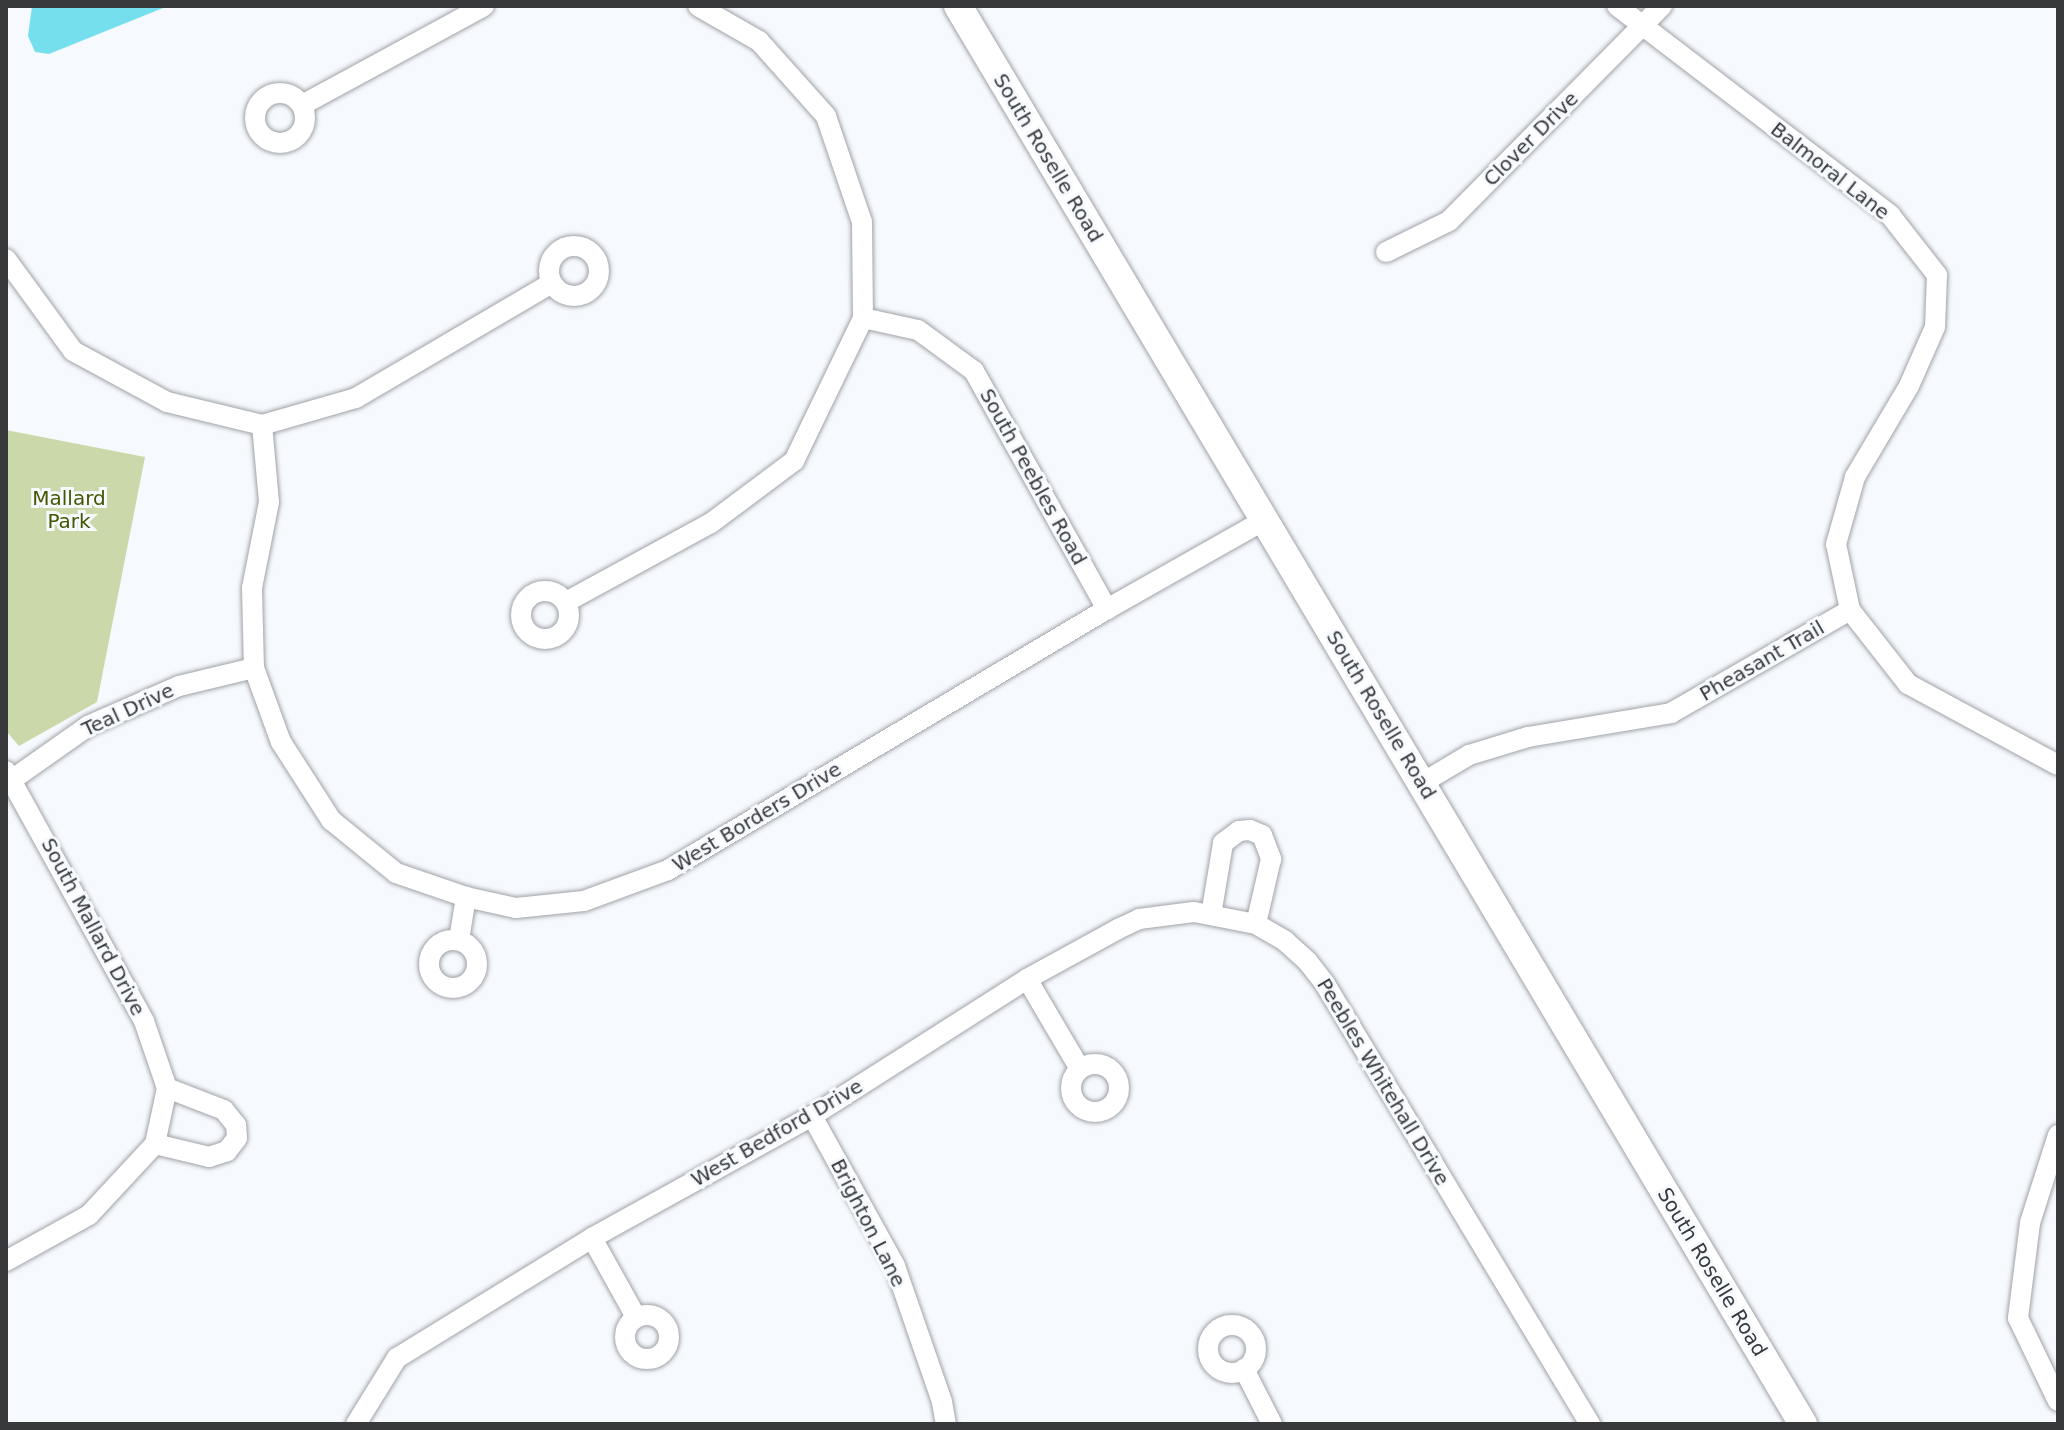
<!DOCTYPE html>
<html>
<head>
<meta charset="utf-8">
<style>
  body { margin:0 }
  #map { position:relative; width:2064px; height:1430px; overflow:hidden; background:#f6f9fe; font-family:"DejaVu Sans",sans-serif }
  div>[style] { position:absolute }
  .green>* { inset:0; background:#cbd9aa }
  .water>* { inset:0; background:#76dfed }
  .roads { filter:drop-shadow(0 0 2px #a0a3a7) drop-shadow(0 0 2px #a0a3a7) }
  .minor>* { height:20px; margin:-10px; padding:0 10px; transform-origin:10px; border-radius:10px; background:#fff }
  .minor>.ring { margin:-10px; padding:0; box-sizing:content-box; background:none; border:20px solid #fff; border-radius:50% }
  .secondary>* { height:28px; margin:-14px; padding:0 14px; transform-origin:14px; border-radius:14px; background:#fff }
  span { translate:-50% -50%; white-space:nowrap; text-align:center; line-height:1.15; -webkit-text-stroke:6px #f6f9fe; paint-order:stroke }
  .street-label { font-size:20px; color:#37393a }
  .park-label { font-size:20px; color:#465600 }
  .frame { position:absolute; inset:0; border:8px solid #37393a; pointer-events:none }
</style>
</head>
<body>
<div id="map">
  <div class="green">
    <div style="clip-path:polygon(6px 430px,145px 457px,97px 702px,19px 746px,6px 731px)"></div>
  </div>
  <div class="water">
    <div style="clip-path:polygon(32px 6px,168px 6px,49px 54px,35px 52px,28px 36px)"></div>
  </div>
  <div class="roads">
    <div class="minor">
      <div style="left:1617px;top:6px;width:344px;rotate:37.4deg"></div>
      <div style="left:1890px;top:215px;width:76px;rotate:51.9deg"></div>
      <div style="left:1937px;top:275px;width:52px;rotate:92.2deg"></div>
      <div style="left:1935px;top:327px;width:64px;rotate:113.8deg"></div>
      <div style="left:1909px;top:386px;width:106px;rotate:120.7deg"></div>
      <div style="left:1855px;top:477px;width:70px;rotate:105.8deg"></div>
      <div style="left:1836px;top:544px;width:67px;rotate:78deg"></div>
      <div style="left:1850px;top:610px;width:94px;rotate:51.9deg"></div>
      <div style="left:1908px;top:684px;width:170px;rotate:28.4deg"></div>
      <div class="ring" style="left:255px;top:93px;width:30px;height:30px"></div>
      <div style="left:302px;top:105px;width:207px;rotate:-28.5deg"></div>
      <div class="ring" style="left:549px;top:246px;width:30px;height:30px"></div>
      <div style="left:1386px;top:252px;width:70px;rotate:-26.2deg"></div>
      <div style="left:1449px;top:221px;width:303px;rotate:-45.3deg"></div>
      <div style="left:6px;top:259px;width:114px;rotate:53.9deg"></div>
      <div style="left:73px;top:351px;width:107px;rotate:28.5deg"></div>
      <div style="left:167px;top:402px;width:98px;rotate:13.6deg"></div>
      <div style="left:552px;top:283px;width:227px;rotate:149.6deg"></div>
      <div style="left:356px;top:398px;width:98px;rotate:164deg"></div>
      <div style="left:262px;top:425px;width:77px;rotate:84.8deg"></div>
      <div style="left:269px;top:502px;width:88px;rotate:101.2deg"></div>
      <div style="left:252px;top:588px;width:80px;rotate:88.6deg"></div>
      <div style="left:254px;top:668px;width:79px;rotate:70deg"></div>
      <div style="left:281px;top:742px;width:93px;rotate:57.3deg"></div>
      <div style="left:331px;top:820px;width:84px;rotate:39.2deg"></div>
      <div style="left:396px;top:873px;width:74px;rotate:18.9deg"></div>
      <div style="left:466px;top:897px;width:51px;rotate:12.4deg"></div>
      <div style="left:516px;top:908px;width:68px;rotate:-5.9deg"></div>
      <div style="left:584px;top:901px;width:90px;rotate:-20.3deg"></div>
      <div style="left:668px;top:870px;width:511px;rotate:-30.73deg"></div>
      <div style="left:1107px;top:609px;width:180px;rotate:-29.5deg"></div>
      <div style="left:863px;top:318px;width:56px;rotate:12.3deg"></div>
      <div style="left:918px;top:330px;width:69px;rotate:36.2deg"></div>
      <div style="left:974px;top:371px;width:273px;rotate:60.8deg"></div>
      <div class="ring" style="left:521px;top:591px;width:28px;height:28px"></div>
      <div style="left:566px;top:602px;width:165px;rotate:-28.6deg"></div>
      <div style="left:711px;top:523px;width:104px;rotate:-36.8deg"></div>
      <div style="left:794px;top:461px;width:159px;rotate:-64.2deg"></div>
      <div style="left:863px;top:318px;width:96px;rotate:-90.6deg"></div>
      <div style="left:862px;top:222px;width:112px;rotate:-108.8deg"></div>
      <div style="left:826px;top:116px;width:101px;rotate:-131.8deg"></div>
      <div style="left:759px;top:41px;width:70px;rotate:-150.2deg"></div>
      <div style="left:6px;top:771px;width:286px;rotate:61.1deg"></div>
      <div style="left:144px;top:1021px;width:71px;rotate:71.1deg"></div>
      <div style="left:13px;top:779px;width:92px;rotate:-35.2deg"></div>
      <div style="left:88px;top:726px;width:99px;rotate:-23.7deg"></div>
      <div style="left:179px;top:686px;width:77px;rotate:-13.5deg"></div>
      <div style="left:1422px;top:783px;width:55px;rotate:-30.8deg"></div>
      <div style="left:1469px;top:755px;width:62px;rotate:-17deg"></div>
      <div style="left:1528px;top:737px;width:145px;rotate:-9.5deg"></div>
      <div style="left:1671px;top:713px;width:207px;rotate:-29.9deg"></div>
      <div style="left:1211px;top:915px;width:73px;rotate:-80.5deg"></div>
      <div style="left:1223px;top:843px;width:20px;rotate:-37deg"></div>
      <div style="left:1239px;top:831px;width:11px;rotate:-5deg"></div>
      <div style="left:1250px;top:830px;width:13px;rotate:23deg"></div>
      <div style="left:1262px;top:835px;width:26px;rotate:69deg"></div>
      <div style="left:1271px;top:859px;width:67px;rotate:103deg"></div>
      <div style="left:459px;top:940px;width:44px;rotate:-80.8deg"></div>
      <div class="ring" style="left:429px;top:940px;width:28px;height:28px"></div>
      <div style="left:1027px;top:979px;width:104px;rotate:59.5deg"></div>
      <div class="ring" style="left:1071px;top:1064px;width:28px;height:28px"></div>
      <div style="left:812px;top:1116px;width:171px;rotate:61deg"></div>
      <div style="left:895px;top:1266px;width:144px;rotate:70.9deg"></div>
      <div style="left:942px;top:1402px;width:22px;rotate:80deg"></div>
      <div style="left:2058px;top:1135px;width:92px;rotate:107.7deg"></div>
      <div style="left:2030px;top:1223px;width:96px;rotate:97.2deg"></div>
      <div style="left:2018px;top:1318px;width:92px;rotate:64.3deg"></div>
      <div style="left:155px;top:1144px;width:56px;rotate:13.5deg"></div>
      <div style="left:209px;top:1157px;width:19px;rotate:-18deg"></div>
      <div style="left:227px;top:1151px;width:16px;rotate:-52deg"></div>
      <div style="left:237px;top:1138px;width:13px;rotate:-94deg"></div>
      <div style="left:236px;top:1125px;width:19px;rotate:-129deg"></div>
      <div style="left:224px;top:1110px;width:61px;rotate:-158.9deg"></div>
      <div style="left:592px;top:1238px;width:90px;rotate:60.9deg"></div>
      <div style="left:6px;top:1261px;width:95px;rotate:-29deg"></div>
      <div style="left:89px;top:1215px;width:97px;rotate:-47.1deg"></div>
      <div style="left:155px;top:1144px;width:57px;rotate:-77.9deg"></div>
      <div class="ring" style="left:625px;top:1315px;width:24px;height:24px"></div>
      <div class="ring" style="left:1208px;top:1325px;width:28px;height:28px"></div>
      <div style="left:1244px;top:1369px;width:62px;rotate:63deg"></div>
      <div style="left:356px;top:1424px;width:78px;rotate:-58.2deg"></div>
      <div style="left:397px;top:1358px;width:229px;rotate:-31.6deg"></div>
      <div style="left:592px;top:1238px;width:252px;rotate:-29deg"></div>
      <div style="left:812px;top:1116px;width:255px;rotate:-32.5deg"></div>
      <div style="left:1027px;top:979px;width:104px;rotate:-28.8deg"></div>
      <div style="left:1118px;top:929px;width:23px;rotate:-25deg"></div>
      <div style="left:1139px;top:919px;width:55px;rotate:-7.3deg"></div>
      <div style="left:1194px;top:912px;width:63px;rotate:11deg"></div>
      <div style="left:1256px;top:924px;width:34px;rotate:30deg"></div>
      <div style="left:1285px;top:941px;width:31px;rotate:42deg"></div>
      <div style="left:1308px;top:962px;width:28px;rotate:52deg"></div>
      <div style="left:1325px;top:984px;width:514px;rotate:58.94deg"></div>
    </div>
    <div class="secondary">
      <div style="left:958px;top:6px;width:1651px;rotate:59.21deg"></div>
    </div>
  </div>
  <div class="street-label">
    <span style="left:1531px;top:139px;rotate:-45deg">Clover Drive</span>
    <span style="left:1048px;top:158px;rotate:59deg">South Roselle Road</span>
    <span style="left:1830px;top:171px;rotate:38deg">Balmoral Lane</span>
    <span style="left:1033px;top:477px;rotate:61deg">South Peebles Road</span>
    <span style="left:1762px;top:661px;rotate:-30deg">Pheasant Trail</span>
    <span style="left:128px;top:710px;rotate:-25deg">Teal Drive</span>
    <span style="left:1381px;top:715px;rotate:59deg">South Roselle Road</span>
    <span style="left:757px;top:817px;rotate:-31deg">West Borders Drive</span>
    <span style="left:93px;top:927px;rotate:62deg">South Mallard Drive</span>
    <span style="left:1383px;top:1082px;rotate:59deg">Peebles Whitehall Drive</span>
    <span style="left:777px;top:1133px;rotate:-30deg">West Bedford Drive</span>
    <span style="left:868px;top:1223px;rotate:63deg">Brighton Lane</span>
    <span style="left:1712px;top:1272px;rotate:59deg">South Roselle Road</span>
  </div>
  <div class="park-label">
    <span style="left:69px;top:510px">Mallard<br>Park</span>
  </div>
  <div class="frame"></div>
</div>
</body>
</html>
